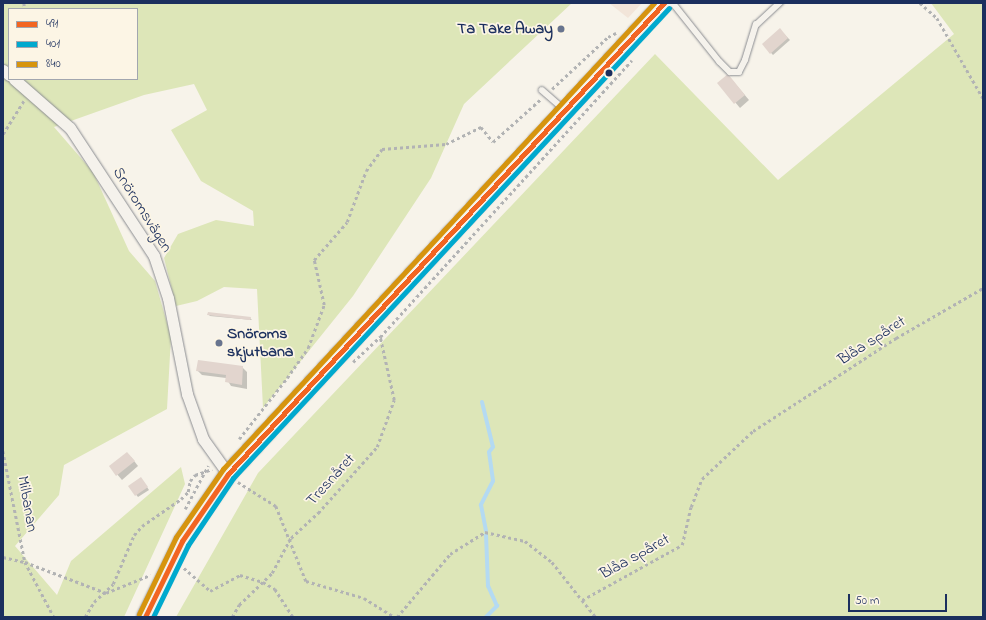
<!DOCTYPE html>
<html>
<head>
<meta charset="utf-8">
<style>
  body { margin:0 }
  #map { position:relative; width:986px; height:620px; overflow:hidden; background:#f7f3ea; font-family:"Indie Flower",sans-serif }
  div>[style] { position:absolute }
  .built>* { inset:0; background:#f2e5d9 }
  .green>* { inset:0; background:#dde6b8 }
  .shadow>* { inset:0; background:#0003 }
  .stream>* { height:4px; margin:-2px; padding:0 2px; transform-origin:2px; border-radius:2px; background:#b4daf2 }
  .building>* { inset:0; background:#e2d5ce }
  .path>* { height:2.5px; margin-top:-1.25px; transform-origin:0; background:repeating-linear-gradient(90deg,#b2b3b4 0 3px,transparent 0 6px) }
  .roads { filter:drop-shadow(0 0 1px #8a8c91) drop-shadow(0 0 1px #8a8c91) }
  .service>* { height:5.5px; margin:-2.75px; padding:0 2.75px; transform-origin:2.75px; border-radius:2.75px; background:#f5f2ec }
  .minor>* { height:11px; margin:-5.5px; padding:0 5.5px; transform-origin:5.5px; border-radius:5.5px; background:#f5f2ec }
  .secondary>* { height:16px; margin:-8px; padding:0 8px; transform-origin:8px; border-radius:8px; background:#f5f2ec }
  .bus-1>* { height:5px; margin:-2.5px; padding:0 2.5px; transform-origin:2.5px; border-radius:2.5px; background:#f26522 }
  .bus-2>* { height:5px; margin:-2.5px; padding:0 2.5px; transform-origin:2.5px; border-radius:2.5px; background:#00a9ce }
  .bus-3>* { height:5px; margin:-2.5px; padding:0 2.5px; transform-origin:2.5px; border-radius:2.5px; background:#d6940e }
  .dots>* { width:11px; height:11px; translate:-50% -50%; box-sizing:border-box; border:2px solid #fcf5e5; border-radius:50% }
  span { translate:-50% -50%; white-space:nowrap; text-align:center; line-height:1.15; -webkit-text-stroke:3.5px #fcf5e5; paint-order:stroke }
  .poi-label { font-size:16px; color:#1b2f5e; font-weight:700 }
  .right { translate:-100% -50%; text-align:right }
  .left { translate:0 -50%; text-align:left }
  .street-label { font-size:16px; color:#1b2f5e }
  .frame { position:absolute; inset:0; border:4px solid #1b2f5e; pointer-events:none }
  .legend { position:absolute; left:8px; top:8px; width:130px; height:72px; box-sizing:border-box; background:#fcf5e5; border:1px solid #a2a6af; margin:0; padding:5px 7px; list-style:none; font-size:12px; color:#1b2f5e }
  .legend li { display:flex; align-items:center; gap:8px; height:20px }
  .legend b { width:20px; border:1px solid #a2a6af }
  .scale { position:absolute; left:848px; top:594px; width:99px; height:18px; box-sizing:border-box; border:2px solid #1b2f5e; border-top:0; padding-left:5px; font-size:12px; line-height:14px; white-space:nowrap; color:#1b2f5e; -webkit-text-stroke:3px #fcf5e5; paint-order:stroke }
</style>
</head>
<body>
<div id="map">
  <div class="built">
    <div style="clip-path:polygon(609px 3px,642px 3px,628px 18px)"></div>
  </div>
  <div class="green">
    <div style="clip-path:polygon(evenodd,3px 3px,572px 3px,464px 104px,431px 178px,353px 296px,263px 408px,257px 289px,224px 287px,197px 301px,176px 306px,164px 258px,178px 234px,216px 220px,254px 226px,253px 211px,201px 181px,171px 130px,207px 110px,194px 84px,144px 95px,54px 127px,93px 172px,129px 251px,155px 281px,171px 337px,167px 409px,64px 465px,59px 495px,15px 546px,57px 595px,71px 561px,181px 467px,185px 484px,124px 617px,3px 617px,3px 3px,9px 9px,137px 9px,137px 79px,9px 79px,9px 9px)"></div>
    <div style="clip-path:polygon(931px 3px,983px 3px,983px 617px,176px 617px,258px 473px,655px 54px,778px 180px,954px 34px)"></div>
  </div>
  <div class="shadow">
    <div style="clip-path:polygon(780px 30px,790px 40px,773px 55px,763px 44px)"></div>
    <div style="clip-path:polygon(732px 80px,749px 100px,740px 108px,719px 83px)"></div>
    <div style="clip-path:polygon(208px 314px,250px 318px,252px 320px,210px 316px)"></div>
    <div style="clip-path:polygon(242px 367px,247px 372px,247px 389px,231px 386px,226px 378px,202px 375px,197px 370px)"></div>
    <div style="clip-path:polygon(131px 457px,138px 466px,122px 480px,110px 466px)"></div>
    <div style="clip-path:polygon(143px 481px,149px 490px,138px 497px,130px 487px)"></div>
  </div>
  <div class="stream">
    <div style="left:482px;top:402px;width:46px;rotate:76.3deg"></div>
    <div style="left:493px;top:447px;width:6px;rotate:129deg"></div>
    <div style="left:489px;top:452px;width:29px;rotate:82deg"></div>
    <div style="left:493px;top:481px;width:27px;rotate:117deg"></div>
    <div style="left:481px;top:505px;width:26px;rotate:79deg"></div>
    <div style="left:486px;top:617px;width:16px;rotate:-45deg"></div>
    <div style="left:497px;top:606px;width:22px;rotate:-114deg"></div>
    <div style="left:488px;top:586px;width:51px;rotate:-92.2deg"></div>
  </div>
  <div class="building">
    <div style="clip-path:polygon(780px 28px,788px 38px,770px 54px,762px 44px)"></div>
    <div style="clip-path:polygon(728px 74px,745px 95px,734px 104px,717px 83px)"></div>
    <div style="clip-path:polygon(208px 312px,251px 317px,250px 320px,207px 315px)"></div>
    <div style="clip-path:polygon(198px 360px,243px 366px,242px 385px,225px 382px,226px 375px,196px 371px)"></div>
    <div style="clip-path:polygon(127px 452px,135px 461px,116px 476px,109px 466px)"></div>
    <div style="clip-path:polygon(141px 477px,148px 487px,135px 496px,128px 486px)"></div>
  </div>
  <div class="path">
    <div style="left:24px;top:3px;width:6px;rotate:81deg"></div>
    <div style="left:920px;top:3px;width:23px;rotate:41deg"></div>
    <div style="left:937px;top:18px;width:92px;rotate:60.1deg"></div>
    <div style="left:552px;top:89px;width:76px;rotate:-42.9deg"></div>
    <div style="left:608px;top:37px;width:9px;rotate:-27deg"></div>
    <div style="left:3px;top:134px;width:39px;rotate:-58deg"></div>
    <div style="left:353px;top:362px;width:37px;rotate:-43deg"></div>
    <div style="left:380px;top:337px;width:374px;rotate:-47.7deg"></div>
    <div style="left:239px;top:439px;width:78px;rotate:-51.8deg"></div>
    <div style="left:287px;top:378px;width:37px;rotate:-55deg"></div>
    <div style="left:308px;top:348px;width:46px;rotate:-69.6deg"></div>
    <div style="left:324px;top:305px;width:46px;rotate:-102.5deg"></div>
    <div style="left:314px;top:260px;width:50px;rotate:-49deg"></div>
    <div style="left:347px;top:222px;width:54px;rotate:-69.6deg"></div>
    <div style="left:366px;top:171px;width:27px;rotate:-54deg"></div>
    <div style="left:382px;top:149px;width:64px;rotate:-4.5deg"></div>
    <div style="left:446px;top:144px;width:39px;rotate:-26deg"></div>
    <div style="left:481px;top:127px;width:19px;rotate:51deg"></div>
    <div style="left:493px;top:142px;width:64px;rotate:-41.9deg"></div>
    <div style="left:3px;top:451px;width:113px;rotate:78.8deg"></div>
    <div style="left:25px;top:562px;width:62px;rotate:62.2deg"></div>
    <div style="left:238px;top:482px;width:45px;rotate:32.3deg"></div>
    <div style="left:276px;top:506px;width:81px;rotate:68.2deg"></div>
    <div style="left:306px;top:581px;width:60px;rotate:16.3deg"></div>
    <div style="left:364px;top:598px;width:36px;rotate:32deg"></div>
    <div style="left:185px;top:509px;width:49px;rotate:-61.9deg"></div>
    <div style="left:3px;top:557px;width:23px;rotate:13deg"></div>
    <div style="left:25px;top:562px;width:87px;rotate:20.9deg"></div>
    <div style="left:106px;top:593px;width:48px;rotate:-22.2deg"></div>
    <div style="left:184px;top:568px;width:35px;rotate:41deg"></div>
    <div style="left:210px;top:591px;width:34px;rotate:-28deg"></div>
    <div style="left:240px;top:575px;width:24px;rotate:17deg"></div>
    <div style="left:263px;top:582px;width:14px;rotate:30deg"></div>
    <div style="left:275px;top:589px;width:33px;rotate:57deg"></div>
    <div style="left:582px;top:600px;width:22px;rotate:51deg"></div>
    <div style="left:85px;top:617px;width:17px;rotate:-59deg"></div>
    <div style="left:94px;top:602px;width:26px;rotate:-43deg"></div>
    <div style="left:113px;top:584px;width:53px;rotate:-66.8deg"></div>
    <div style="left:134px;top:535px;width:12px;rotate:-48deg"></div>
    <div style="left:142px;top:526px;width:47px;rotate:-34.7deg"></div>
    <div style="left:181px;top:499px;width:10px;rotate:-45deg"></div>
    <div style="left:188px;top:492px;width:11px;rotate:-80deg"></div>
    <div style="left:190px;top:481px;width:8px;rotate:-50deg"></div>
    <div style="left:195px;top:475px;width:18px;rotate:-19deg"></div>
    <div style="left:232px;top:617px;width:14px;rotate:-60deg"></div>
    <div style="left:239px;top:605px;width:46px;rotate:-44.1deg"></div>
    <div style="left:272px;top:573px;width:40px;rotate:-62deg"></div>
    <div style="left:291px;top:538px;width:37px;rotate:-43deg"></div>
    <div style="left:318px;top:513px;width:89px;rotate:-48.2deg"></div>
    <div style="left:377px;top:447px;width:50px;rotate:-70.1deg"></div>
    <div style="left:394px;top:400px;width:65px;rotate:-102.5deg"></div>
    <div style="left:397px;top:617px;width:82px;rotate:-49.9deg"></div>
    <div style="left:450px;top:554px;width:41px;rotate:-32.2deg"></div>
    <div style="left:485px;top:532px;width:41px;rotate:12.7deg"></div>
    <div style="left:525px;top:541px;width:34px;rotate:38deg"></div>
    <div style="left:552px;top:562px;width:48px;rotate:51.7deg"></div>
    <div style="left:582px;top:600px;width:114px;rotate:-28.8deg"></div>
    <div style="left:682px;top:545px;width:39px;rotate:-77deg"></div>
    <div style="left:691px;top:507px;width:30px;rotate:-69deg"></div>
    <div style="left:702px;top:479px;width:70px;rotate:-43.3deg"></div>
    <div style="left:753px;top:431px;width:171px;rotate:-33deg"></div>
    <div style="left:896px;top:338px;width:100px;rotate:-29.9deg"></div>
  </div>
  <div class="roads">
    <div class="service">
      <div style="left:673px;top:3px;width:75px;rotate:51.5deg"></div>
      <div style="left:720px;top:62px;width:14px;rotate:45deg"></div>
      <div style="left:730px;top:72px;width:9px"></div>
      <div style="left:739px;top:72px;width:13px;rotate:-63deg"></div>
      <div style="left:745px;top:60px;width:37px;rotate:-73deg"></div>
      <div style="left:756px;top:25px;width:33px;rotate:-43deg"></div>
      <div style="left:542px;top:90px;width:30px;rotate:41deg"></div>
    </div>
    <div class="minor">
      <div style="left:3px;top:70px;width:8px;rotate:40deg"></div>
      <div style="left:14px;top:79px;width:74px;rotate:41.2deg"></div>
      <div style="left:70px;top:128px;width:153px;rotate:56.7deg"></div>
      <div style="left:154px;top:256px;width:44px;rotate:71.6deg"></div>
      <div style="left:168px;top:298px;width:98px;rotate:78.8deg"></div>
      <div style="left:187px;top:394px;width:48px;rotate:70.4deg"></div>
      <div style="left:203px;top:439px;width:43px;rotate:54.5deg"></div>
    </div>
    <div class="secondary">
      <div style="left:145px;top:617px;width:85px;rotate:-64deg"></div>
      <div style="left:182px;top:541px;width:81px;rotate:-55.5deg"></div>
      <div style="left:228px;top:474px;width:642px;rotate:-47.21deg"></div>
    </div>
  </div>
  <div class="bus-1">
    <div style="left:145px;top:617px;width:85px;rotate:-64deg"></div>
    <div style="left:182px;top:541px;width:81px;rotate:-55.5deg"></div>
    <div style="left:228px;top:474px;width:642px;rotate:-47.21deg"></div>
  </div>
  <div class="bus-2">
    <div style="left:153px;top:617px;width:80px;rotate:-64.1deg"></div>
    <div style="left:188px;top:545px;width:81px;rotate:-56.1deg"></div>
    <div style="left:233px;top:478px;width:641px;rotate:-47.15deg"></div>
  </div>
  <div class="bus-3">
    <div style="left:139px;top:614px;width:85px;rotate:-64.3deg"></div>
    <div style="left:176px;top:537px;width:83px;rotate:-55.3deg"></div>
    <div style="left:223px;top:469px;width:635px;rotate:-47.23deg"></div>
  </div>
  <div class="dots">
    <div style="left:561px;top:29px;background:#68748f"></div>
    <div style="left:609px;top:73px;background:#1b2f5e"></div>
    <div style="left:219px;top:343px;background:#68748f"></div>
  </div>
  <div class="poi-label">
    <span class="right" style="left:553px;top:29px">Ta Take Away</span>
    <span class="left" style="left:227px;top:343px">Snöroms<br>skjutbana</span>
  </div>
  <div class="street-label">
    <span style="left:142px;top:210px;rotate:58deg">Snöromsvägen</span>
    <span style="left:872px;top:341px;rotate:-33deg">Blåa spåret</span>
    <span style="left:331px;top:480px;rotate:-48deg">Tresnåret</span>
    <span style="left:27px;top:504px;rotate:80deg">Milbanan</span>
    <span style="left:635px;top:557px;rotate:-29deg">Blåa spåret</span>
  </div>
  <div class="frame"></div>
  <ul class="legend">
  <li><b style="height:5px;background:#f26522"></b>491</li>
  <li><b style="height:5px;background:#00a9ce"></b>401</li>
  <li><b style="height:5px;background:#d6940e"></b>840</li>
  </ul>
  <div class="scale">50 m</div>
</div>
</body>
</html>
